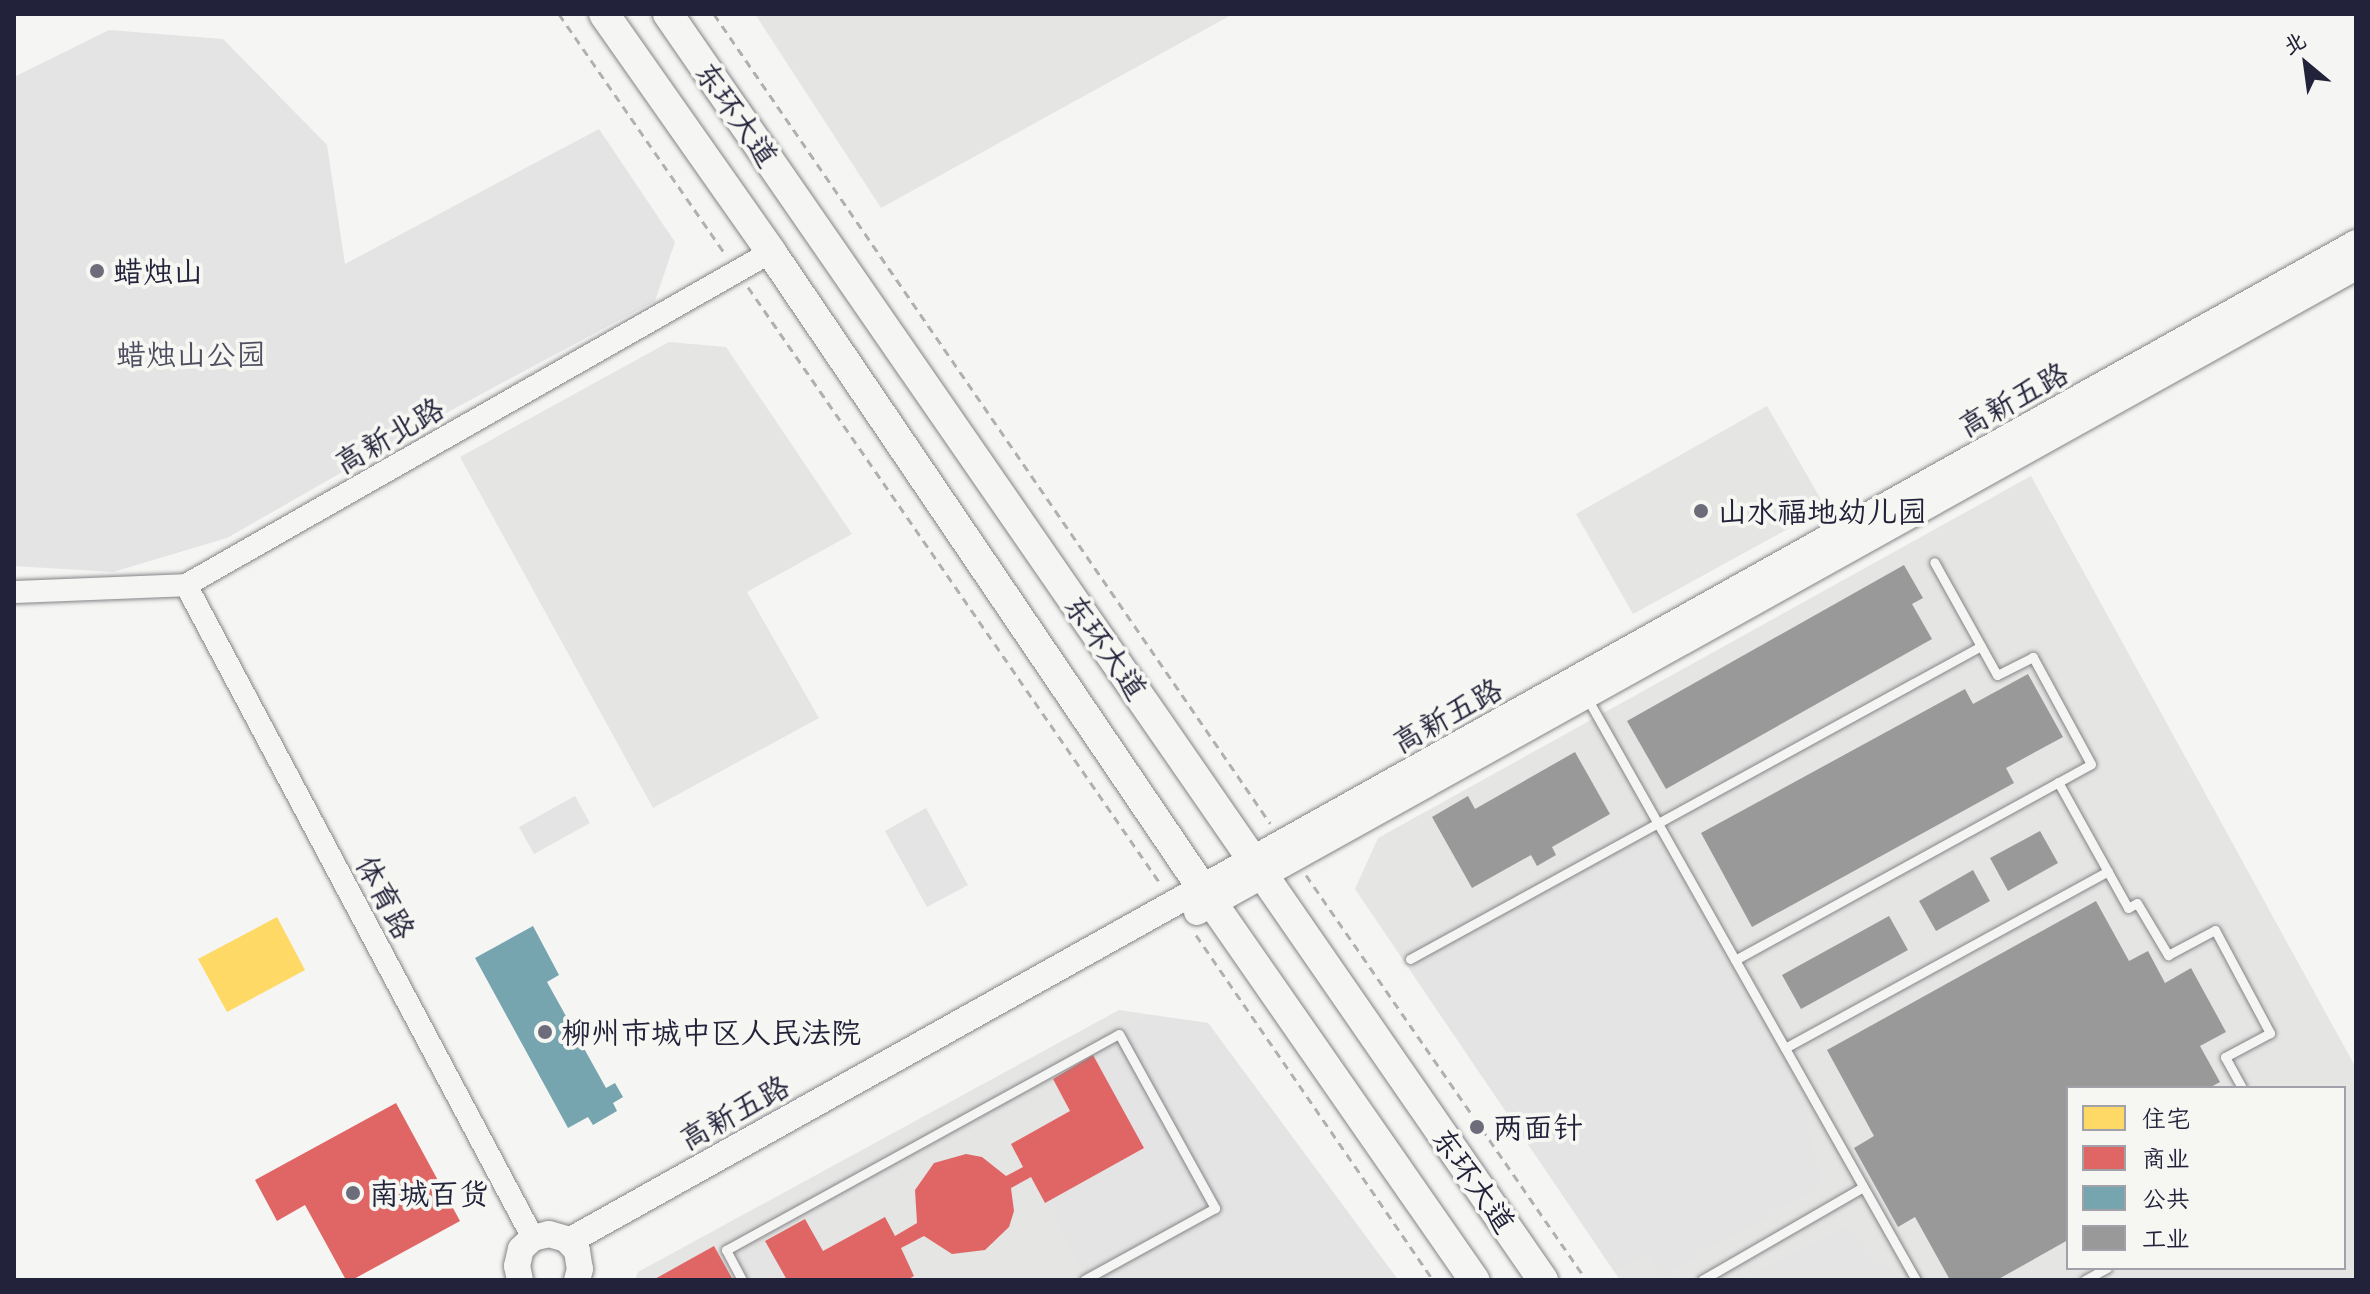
<!DOCTYPE html>
<html>
<head>
<meta charset="utf-8">
<style>
  body { margin:0 }
  #map { position:relative; width:2370px; height:1294px; overflow:hidden; background:#f5f5f3; font-family:"Patrick Hand","LXGW WenKai TC",sans-serif }
  div>[style] { position:absolute }
  .built>* { inset:0; background:#e5e5e4 }
  .green>* { inset:0; background:#e4e4e4 }
  .homes>* { inset:0; background:#ffd966 }
  .shops>* { inset:0; background:#e06666 }
  .public>* { inset:0; background:#76a5af }
  .industry>* { inset:0; background:#999 }
  .path>* { height:3px; margin-top:-1.5px; transform-origin:0; background:repeating-linear-gradient(90deg,#b0b0b2 0 8px,transparent 0 14px) }
  .roads { filter:drop-shadow(0 0 2px #858589) drop-shadow(0 0 2px #858589) }
  .service>* { height:9px; margin:-4.5px; padding:0 4.5px; transform-origin:4.5px; border-radius:4.5px; background:#f5f5f3 }
  .tertiary>* { height:22px; margin:-11px; padding:0 11px; transform-origin:11px; border-radius:11px; background:#f5f5f3 }
  .secondary>* { height:26px; margin:-13px; padding:0 13px; transform-origin:13px; border-radius:13px; background:#f5f5f3 }
  .trunk>* { height:30px; margin:-15px; padding:0 15px; transform-origin:15px; border-radius:15px; background:#f5f5f3 }
  .dots>* { width:22px; height:22px; translate:-50% -50%; box-sizing:border-box; border:4px solid #f6f6f2; border-radius:50% }
  span { translate:-50% -50%; white-space:nowrap; text-align:center; line-height:1.15; -webkit-text-stroke:8px #f6f6f2; paint-order:stroke }
  .street-label { font-size:30px; color:#22223b }
  .poi-label { font-size:30px; color:#22223b }
  .left { translate:0 -50%; text-align:left }
  .park-label { font-size:30px; color:#4f4f62 }
  .frame { position:absolute; inset:0; border:16px solid #22223b; pointer-events:none }
  .legend { position:absolute; left:2066px; top:1086px; width:280px; height:184px; box-sizing:border-box; background:#f6f6f2; border:2px solid #a1a1a9; margin:0; padding:10px 14px; list-style:none; font-size:24px; color:#22223b }
  .legend li { display:flex; align-items:center; gap:16px; height:40px }
  .legend b { width:40px; border:2px solid #a1a1a9 }
  .north { position:absolute; left:2266px; top:24px; width:80px; height:80px; -webkit-text-stroke:6px #f6f6f2; paint-order:stroke; rotate:331deg; font-size:22px; font-weight:700; line-height:32px; text-align:center; color:#22223b }
  .north::after { content:''; display:block; margin:auto; width:28px; height:36px; background:#22223b; clip-path:polygon(50% 0,100% 100%,50% 72%,0 100%) }
</style>
</head>
<body>
<div id="map">
  <div class="built">
    <div style="clip-path:polygon(755px 14px,1233px 14px,881px 208px)"></div>
    <div style="clip-path:polygon(669px 342px,726px 347px,852px 534px,747px 592px,819px 718px,653px 808px,460px 457px)"></div>
    <div style="clip-path:polygon(1767px 406px,1826px 508px,1633px 614px,1576px 514px)"></div>
    <div style="clip-path:polygon(evenodd,2031px 476px,2356px 1068px,2356px 1280px,1620px 1280px,1355px 889px,1378px 838px,2031px 476px,2068px 1088px,2344px 1088px,2344px 1268px,2068px 1268px,2068px 1088px)"></div>
    <div style="clip-path:polygon(1119px 1010px,1208px 1023px,1398px 1280px,635px 1280px,638px 1272px)"></div>
  </div>
  <div class="green">
    <div style="clip-path:polygon(109px 30px,223px 39px,327px 145px,345px 264px,599px 129px,675px 242px,655px 301px,435px 419px,227px 538px,113px 572px,14px 566px,14px 77px)"></div>
    <div style="clip-path:polygon(575px 796px,590px 823px,534px 854px,519px 827px)"></div>
    <div style="clip-path:polygon(926px 808px,968px 885px,927px 907px,885px 831px)"></div>
    <div style="clip-path:polygon(1647px 842px,1660px 848px,1808px 1112px,1810px 1140px,1822px 1181px,1815px 1190px,1662px 1275px,1647px 1254px,1614px 1271px,1410px 970px)"></div>
    <div style="clip-path:polygon(1146px 1015px,1208px 1023px,1398px 1280px,1083px 1280px,1086px 1278px,1045px 1203px,1144px 1148px,1089px 1051px)"></div>
    <div style="clip-path:polygon(1841px 1228px,1856px 1234px,1873px 1256px,1902px 1280px,1745px 1280px)"></div>
    <div style="clip-path:polygon(760px 1231px,787px 1280px,742px 1280px,726px 1250px)"></div>
  </div>
  <div class="homes">
    <div style="clip-path:polygon(277px 917px,305px 970px,227px 1012px,198px 959px)"></div>
  </div>
  <div class="shops">
    <div style="clip-path:polygon(1093px 1055px,1144px 1148px,1045px 1203px,1031px 1177px,1011px 1188px,1014px 1211px,1009px 1227px,985px 1250px,952px 1254px,924px 1236px,901px 1248px,914px 1276px,907px 1280px,787px 1280px,765px 1241px,805px 1219px,823px 1251px,885px 1217px,895px 1236px,917px 1223px,915px 1190px,934px 1163px,966px 1154px,982px 1157px,1006px 1176px,1023px 1167px,1011px 1144px,1070px 1111px,1053px 1079px)"></div>
    <div style="clip-path:polygon(396px 1103px,460px 1221px,352px 1280px,346px 1280px,305px 1205px,277px 1221px,255px 1180px)"></div>
    <div style="clip-path:polygon(714px 1246px,733px 1280px,653px 1280px)"></div>
  </div>
  <div class="public">
    <div style="clip-path:polygon(533px 926px,559px 975px,547px 982px,606px 1088px,615px 1083px,623px 1097px,613px 1103px,617px 1111px,593px 1125px,588px 1117px,568px 1128px,475px 958px)"></div>
  </div>
  <div class="industry">
    <div style="clip-path:polygon(1904px 565px,1923px 598px,1912px 604px,1932px 639px,1666px 789px,1627px 721px)"></div>
    <div style="clip-path:polygon(2028px 674px,2063px 737px,2006px 768px,2014px 783px,1752px 927px,1701px 833px,1965px 689px,1973px 704px)"></div>
    <div style="clip-path:polygon(1575px 752px,1610px 814px,1552px 847px,1556px 855px,1537px 866px,1531px 855px,1472px 888px,1432px 817px,1468px 796px,1475px 809px)"></div>
    <div style="clip-path:polygon(2040px 831px,2058px 863px,2008px 891px,1990px 858px)"></div>
    <div style="clip-path:polygon(1973px 870px,1990px 901px,1936px 931px,1919px 901px)"></div>
    <div style="clip-path:polygon(2096px 901px,2129px 961px,2148px 951px,2165px 983px,2191px 968px,2226px 1032px,2200px 1046px,2220px 1082px,2209px 1088px,2068px 1088px,2068px 1240px,1997px 1280px,1950px 1280px,1915px 1217px,1898px 1227px,1854px 1148px,1874px 1136px,1827px 1050px)"></div>
    <div style="clip-path:polygon(1889px 916px,1908px 950px,1801px 1009px,1782px 975px)"></div>
  </div>
  <div class="path">
    <div style="left:559px;top:14px;width:292px;rotate:55.3deg"></div>
    <div style="left:714px;top:14px;width:982px;rotate:55.5deg"></div>
    <div style="left:748px;top:287px;width:728px;rotate:55.35deg"></div>
    <div style="left:1306px;top:875px;width:492px;rotate:55.3deg"></div>
    <div style="left:1196px;top:935px;width:419px;rotate:55.5deg"></div>
  </div>
  <div class="roads">
    <div class="service">
      <div style="left:1587px;top:698px;width:669px;rotate:60.52deg"></div>
      <div style="left:2058px;top:782px;width:144px;rotate:60.9deg"></div>
      <div style="left:2128px;top:908px;width:10px;rotate:-29deg"></div>
      <div style="left:2137px;top:903px;width:61px;rotate:59.2deg"></div>
      <div style="left:2168px;top:955px;width:53px;rotate:-28deg"></div>
      <div style="left:2215px;top:930px;width:117px;rotate:61.9deg"></div>
      <div style="left:2270px;top:1033px;width:51px;rotate:151.9deg"></div>
      <div style="left:2225px;top:1057px;width:35px;rotate:61deg"></div>
      <div style="left:1410px;top:959px;width:651px;rotate:-28.73deg"></div>
      <div style="left:1735px;top:960px;width:406px;rotate:-28.8deg"></div>
      <div style="left:2091px;top:764px;width:122px;rotate:-118.5deg"></div>
      <div style="left:2033px;top:657px;width:40px;rotate:153.4deg"></div>
      <div style="left:1997px;top:675px;width:129px;rotate:-119.1deg"></div>
      <div style="left:1785px;top:1048px;width:368px;rotate:-28.7deg"></div>
      <div style="left:742px;top:1280px;width:34px;rotate:-118deg"></div>
      <div style="left:726px;top:1250px;width:448px;rotate:-28.8deg"></div>
      <div style="left:1119px;top:1034px;width:199px;rotate:61.1deg"></div>
      <div style="left:1215px;top:1208px;width:149px;rotate:151.2deg"></div>
      <div style="left:1702px;top:1280px;width:186px;rotate:-30deg"></div>
      <div style="left:2085px;top:1280px;width:25px;rotate:-29deg"></div>
    </div>
    <div class="tertiary">
      <div style="left:186px;top:585px;width:739px;rotate:62.01deg"></div>
      <div style="left:14px;top:592px;width:172px;rotate:-2.3deg"></div>
      <div style="left:186px;top:585px;width:673px;rotate:-29.65deg"></div>
    </div>
    <div class="secondary">
      <div style="left:1197px;top:912px;width:1326px;rotate:-29.1deg"></div>
      <div style="left:569px;top:1241px;width:2047px;rotate:-29.18deg"></div>
      <div style="left:520px;top:1280px;width:14px;rotate:-102deg"></div>
      <div style="left:517px;top:1266px;width:17px;rotate:-77deg"></div>
      <div style="left:521px;top:1249px;width:16px;rotate:-43deg"></div>
      <div style="left:533px;top:1238px;width:16px;rotate:-14deg"></div>
      <div style="left:549px;top:1234px;width:18px;rotate:16deg"></div>
      <div style="left:566px;top:1239px;width:16px;rotate:47deg"></div>
      <div style="left:577px;top:1251px;width:18px;rotate:81deg"></div>
      <div style="left:580px;top:1269px;width:11px;rotate:105deg"></div>
    </div>
    <div class="trunk">
      <div style="left:604px;top:14px;width:291px;rotate:54.9deg"></div>
      <div style="left:771px;top:252px;width:788px;rotate:55.87deg"></div>
      <div style="left:1213px;top:904px;width:458px;rotate:55.2deg"></div>
      <div style="left:668px;top:14px;width:1539px;rotate:55.35deg"></div>
    </div>
  </div>
  <div class="dots">
    <div style="left:97px;top:271px;background:#6c6c7b"></div>
    <div style="left:1701px;top:511px;background:#6c6c7b"></div>
    <div style="left:545px;top:1032px;background:#6c6c7b"></div>
    <div style="left:1477px;top:1127px;background:#6c6c7b"></div>
    <div style="left:353px;top:1193px;background:#6c6c7b"></div>
  </div>
  <div class="street-label">
    <span style="left:737px;top:114px;rotate:55deg">东环大道</span>
    <span style="left:2013px;top:399px;rotate:-29deg">高新五路</span>
    <span style="left:389px;top:435px;rotate:-30deg">高新北路</span>
    <span style="left:1106px;top:647px;rotate:55deg">东环大道</span>
    <span style="left:1447px;top:715px;rotate:-29deg">高新五路</span>
    <span style="left:386px;top:897px;rotate:62deg">体育路</span>
    <span style="left:734px;top:1112px;rotate:-29deg">高新五路</span>
    <span style="left:1474px;top:1180px;rotate:55deg">东环大道</span>
  </div>
  <div class="poi-label">
    <span class="left" style="left:113px;top:271px">蜡烛山</span>
    <span class="left" style="left:1717px;top:511px">山水福地幼儿园</span>
    <span class="left" style="left:561px;top:1032px">柳州市城中区人民法院</span>
    <span class="left" style="left:1493px;top:1127px">两面针</span>
    <span class="left" style="left:369px;top:1193px">南城百货</span>
  </div>
  <div class="park-label">
    <span style="left:191px;top:354px">蜡烛山公园</span>
  </div>
  <div class="frame"></div>
  <ul class="legend">
  <li><b style="height:22px;background:#ffd966"></b>住宅</li>
  <li><b style="height:22px;background:#e06666"></b>商业</li>
  <li><b style="height:22px;background:#76a5af"></b>公共</li>
  <li><b style="height:22px;background:#999"></b>工业</li>
  </ul>
  <div class="north">北</div>
</div>
</body>
</html>
